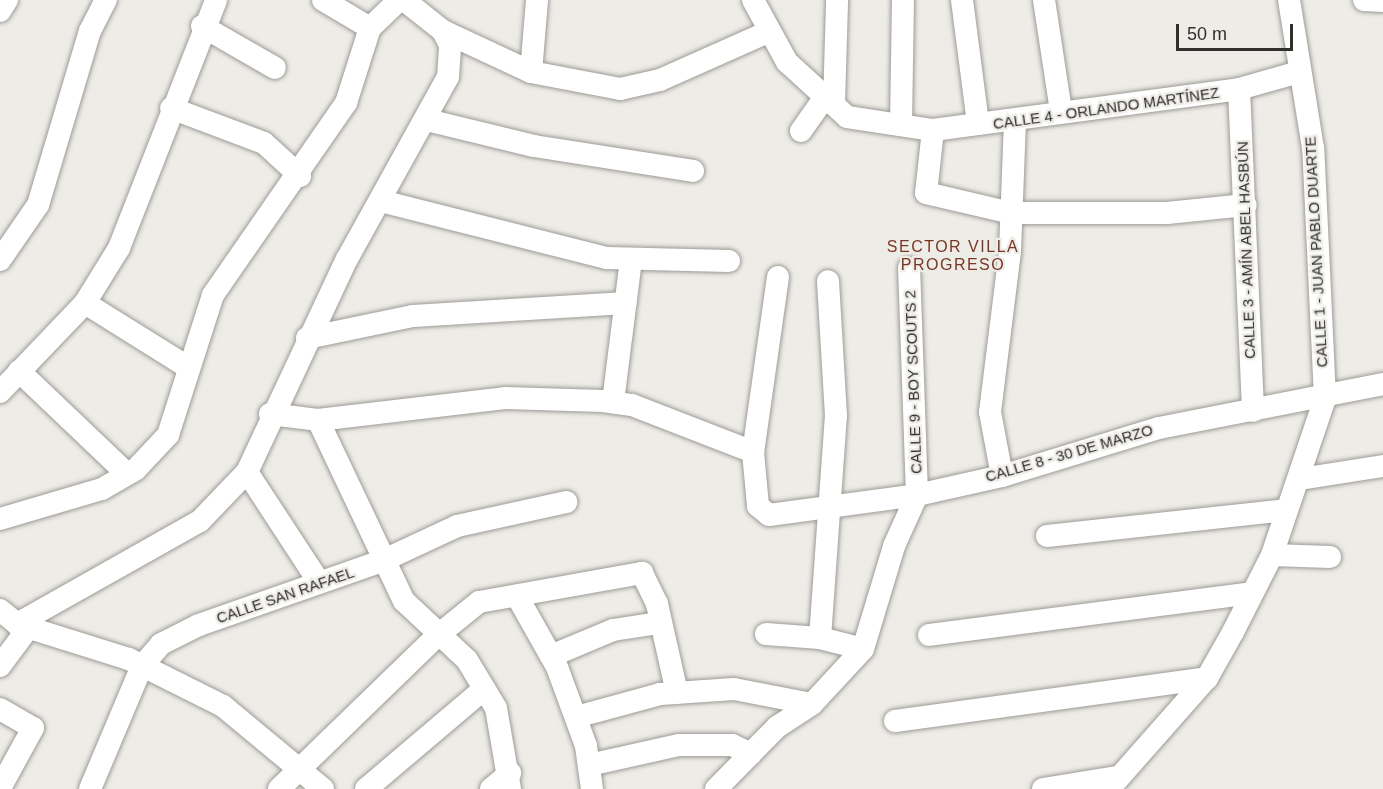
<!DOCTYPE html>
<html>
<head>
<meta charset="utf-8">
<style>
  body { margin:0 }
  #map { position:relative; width:1383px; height:789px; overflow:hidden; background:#eeece7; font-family:Helvetica,sans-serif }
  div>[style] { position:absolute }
  .roads { filter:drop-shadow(0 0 2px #9d9b96) drop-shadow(0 0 2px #9d9b96) }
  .minor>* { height:22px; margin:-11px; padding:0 11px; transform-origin:11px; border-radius:11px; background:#fff }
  span { translate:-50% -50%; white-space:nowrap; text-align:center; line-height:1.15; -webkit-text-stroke:4.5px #eeece7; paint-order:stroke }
  .street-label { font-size:15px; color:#302f2e }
  .neighbourhood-label { font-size:16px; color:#7a3624; letter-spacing:1.5px }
  .scale { position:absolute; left:1176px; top:24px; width:117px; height:27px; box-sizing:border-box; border:3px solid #302f2e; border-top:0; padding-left:8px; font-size:18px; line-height:21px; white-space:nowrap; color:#302f2e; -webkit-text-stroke:4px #eeece7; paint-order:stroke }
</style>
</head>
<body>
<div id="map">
  <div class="roads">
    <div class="minor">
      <div style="left:323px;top:0;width:55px;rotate:30.8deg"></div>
      <div style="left:753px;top:0;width:71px;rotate:61.3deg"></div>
      <div style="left:787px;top:62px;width:81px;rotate:42.5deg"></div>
      <div style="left:847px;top:117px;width:87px;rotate:8.6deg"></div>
      <div style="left:933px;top:130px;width:309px;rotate:-7.6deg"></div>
      <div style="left:1239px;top:89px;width:62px;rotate:-15.8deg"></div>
      <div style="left:962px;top:0;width:125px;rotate:82.6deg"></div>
      <div style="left:1044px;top:0;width:112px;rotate:81.3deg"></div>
      <div style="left:1364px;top:0;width:19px;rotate:3deg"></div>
      <div style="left:0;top:11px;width:13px;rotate:-58deg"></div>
      <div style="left:202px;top:26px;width:84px;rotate:29.9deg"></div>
      <div style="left:443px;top:31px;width:97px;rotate:25deg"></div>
      <div style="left:531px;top:72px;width:91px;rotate:10.8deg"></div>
      <div style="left:620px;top:89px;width:41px;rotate:-12.7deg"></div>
      <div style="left:660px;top:80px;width:120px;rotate:-24deg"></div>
      <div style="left:531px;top:72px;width:72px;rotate:-85.2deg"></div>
      <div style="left:1239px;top:89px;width:322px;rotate:87.5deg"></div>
      <div style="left:834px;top:104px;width:104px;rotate:-88.3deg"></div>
      <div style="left:171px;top:108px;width:99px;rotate:20.6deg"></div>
      <div style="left:264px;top:143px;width:49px;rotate:42.5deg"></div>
      <div style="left:427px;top:120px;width:110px;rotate:13.7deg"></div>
      <div style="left:534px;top:146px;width:161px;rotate:8.9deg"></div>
      <div style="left:901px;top:125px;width:125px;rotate:-89.1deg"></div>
      <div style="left:933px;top:130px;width:63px;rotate:96.3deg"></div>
      <div style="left:926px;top:193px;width:87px;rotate:13.2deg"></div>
      <div style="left:1011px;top:213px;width:156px"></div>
      <div style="left:1167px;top:213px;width:79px;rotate:-5.8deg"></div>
      <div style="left:801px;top:131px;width:42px;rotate:-54.8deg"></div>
      <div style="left:381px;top:201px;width:233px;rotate:14.2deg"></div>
      <div style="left:607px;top:258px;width:122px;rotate:1.4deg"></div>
      <div style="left:0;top:260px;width:67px;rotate:-55.4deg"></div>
      <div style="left:38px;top:205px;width:182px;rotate:-73.4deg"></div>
      <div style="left:90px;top:31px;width:35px;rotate:-63deg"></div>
      <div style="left:778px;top:277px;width:177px;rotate:98.1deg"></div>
      <div style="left:753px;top:452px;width:54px;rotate:84.7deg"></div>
      <div style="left:758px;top:506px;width:14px;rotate:39deg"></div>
      <div style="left:769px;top:515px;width:149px;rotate:-7.7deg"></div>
      <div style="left:917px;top:495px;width:87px;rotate:-12.6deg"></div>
      <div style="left:1002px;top:476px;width:164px;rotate:-17deg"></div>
      <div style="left:1159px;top:428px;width:228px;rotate:-11.1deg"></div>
      <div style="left:85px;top:303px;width:123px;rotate:32deg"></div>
      <div style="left:307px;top:338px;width:108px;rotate:-11.7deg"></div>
      <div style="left:413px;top:316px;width:213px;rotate:-3.5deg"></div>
      <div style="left:19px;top:371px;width:149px;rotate:43.6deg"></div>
      <div style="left:0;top:392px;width:123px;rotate:-46.3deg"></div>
      <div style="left:85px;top:303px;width:65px;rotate:-58.3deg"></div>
      <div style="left:119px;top:248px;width:266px;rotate:-68.6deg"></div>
      <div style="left:613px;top:402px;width:144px;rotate:-82.8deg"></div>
      <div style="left:270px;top:414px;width:48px;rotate:7.1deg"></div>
      <div style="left:318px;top:420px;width:188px;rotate:-6.7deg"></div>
      <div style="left:505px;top:398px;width:98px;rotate:1.8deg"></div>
      <div style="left:603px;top:401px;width:29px;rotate:8deg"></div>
      <div style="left:632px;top:405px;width:130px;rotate:21.2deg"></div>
      <div style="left:318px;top:420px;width:200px;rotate:64.6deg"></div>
      <div style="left:404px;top:601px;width:86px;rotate:43.1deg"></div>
      <div style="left:467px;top:660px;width:56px;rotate:58.9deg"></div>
      <div style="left:496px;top:708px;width:82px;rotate:80.2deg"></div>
      <div style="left:247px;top:472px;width:131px;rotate:56.8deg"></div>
      <div style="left:1002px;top:476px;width:65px;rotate:-100.6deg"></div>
      <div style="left:990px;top:412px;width:162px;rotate:-82.9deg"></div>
      <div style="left:1010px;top:251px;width:128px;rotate:-87.8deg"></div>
      <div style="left:1300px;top:479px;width:84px;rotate:-8.9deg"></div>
      <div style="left:0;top:519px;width:106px;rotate:-16.4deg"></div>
      <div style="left:102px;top:489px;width:39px;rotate:-30deg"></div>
      <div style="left:136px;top:469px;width:47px;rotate:-46.7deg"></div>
      <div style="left:168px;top:435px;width:147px;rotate:-72.2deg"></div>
      <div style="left:213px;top:295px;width:234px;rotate:-55.3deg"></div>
      <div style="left:346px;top:103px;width:79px;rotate:-72.3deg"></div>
      <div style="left:370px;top:28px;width:40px;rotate:-44deg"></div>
      <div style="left:1047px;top:536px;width:240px;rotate:-6.2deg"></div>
      <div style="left:1272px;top:555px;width:58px;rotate:2deg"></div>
      <div style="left:517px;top:596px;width:81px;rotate:60.6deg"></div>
      <div style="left:557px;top:667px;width:84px;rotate:69.8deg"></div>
      <div style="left:586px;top:746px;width:43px;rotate:82.1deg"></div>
      <div style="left:0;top:610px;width:22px;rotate:39deg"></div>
      <div style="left:17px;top:624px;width:117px;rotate:17.4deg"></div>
      <div style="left:129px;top:659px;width:105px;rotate:26.6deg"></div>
      <div style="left:223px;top:706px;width:130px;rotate:39.7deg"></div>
      <div style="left:17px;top:624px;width:210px;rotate:-29.4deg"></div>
      <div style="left:200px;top:521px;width:68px;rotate:-46.2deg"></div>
      <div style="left:247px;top:472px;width:235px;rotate:-64.9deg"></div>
      <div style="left:347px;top:259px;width:208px;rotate:-61deg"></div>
      <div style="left:448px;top:77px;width:32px;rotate:-86deg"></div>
      <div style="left:450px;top:45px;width:16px;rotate:-117deg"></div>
      <div style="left:443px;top:31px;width:50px;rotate:-141.5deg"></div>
      <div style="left:766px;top:634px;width:54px;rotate:4.2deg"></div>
      <div style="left:820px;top:638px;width:44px;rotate:14.3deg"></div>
      <div style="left:929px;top:635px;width:326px;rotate:-7.4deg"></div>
      <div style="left:820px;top:638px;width:223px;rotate:-85.9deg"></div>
      <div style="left:836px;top:416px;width:135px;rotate:-93.4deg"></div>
      <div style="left:551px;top:656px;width:67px;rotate:-22.8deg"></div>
      <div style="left:613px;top:630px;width:47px;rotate:-8.7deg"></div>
      <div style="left:0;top:666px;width:49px;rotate:-53.4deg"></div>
      <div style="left:0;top:709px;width:38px;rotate:30deg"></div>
      <div style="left:33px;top:728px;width:68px;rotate:118.8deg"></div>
      <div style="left:576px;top:717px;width:87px;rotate:-15.3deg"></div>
      <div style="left:660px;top:694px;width:74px;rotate:-3.9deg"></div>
      <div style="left:734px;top:689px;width:79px;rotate:10.9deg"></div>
      <div style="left:895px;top:721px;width:315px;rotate:-7.8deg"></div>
      <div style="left:589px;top:765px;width:92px;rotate:-12.5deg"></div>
      <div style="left:679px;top:745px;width:53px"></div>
      <div style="left:732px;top:745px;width:21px;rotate:25deg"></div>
      <div style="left:90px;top:789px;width:134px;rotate:-67.1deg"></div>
      <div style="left:142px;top:666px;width:29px;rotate:-49deg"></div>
      <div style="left:161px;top:644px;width:42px;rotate:-26.6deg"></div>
      <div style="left:199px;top:625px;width:194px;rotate:-19.3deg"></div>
      <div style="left:382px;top:561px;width:83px;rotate:-25deg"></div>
      <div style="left:457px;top:526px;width:112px;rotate:-12.4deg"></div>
      <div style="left:279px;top:789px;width:220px;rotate:-44.1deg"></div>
      <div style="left:437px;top:636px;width:54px;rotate:-39deg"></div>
      <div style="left:479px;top:602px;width:166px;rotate:-10.1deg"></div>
      <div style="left:642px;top:573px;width:34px;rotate:64deg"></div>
      <div style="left:657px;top:604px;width:91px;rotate:77.3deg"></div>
      <div style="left:366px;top:789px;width:155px;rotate:-40.3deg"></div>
      <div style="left:491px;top:789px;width:25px;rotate:-40deg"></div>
      <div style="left:716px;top:789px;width:87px;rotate:-45.5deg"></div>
      <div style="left:777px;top:727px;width:42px;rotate:-33.3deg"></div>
      <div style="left:812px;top:704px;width:75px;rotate:-47.2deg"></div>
      <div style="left:863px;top:649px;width:108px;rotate:-73.2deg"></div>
      <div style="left:894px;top:546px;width:56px;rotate:-65.7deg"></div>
      <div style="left:917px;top:495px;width:227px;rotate:-92deg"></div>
      <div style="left:1043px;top:789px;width:76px;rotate:-9.1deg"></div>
      <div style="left:1109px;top:789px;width:148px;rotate:-48.6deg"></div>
      <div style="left:1207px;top:678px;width:53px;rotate:-60.5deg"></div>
      <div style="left:1233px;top:632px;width:86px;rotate:-63.1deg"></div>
      <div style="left:1272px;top:555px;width:166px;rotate:-71.3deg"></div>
      <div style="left:1325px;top:398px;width:250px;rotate:-92.7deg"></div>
      <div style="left:1313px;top:148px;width:150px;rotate:-99.2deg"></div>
    </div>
  </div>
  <div class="street-label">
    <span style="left:1106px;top:108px;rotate:-8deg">CALLE 4 - ORLANDO MARTÍNEZ</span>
    <span style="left:1246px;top:250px;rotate:-92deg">CALLE 3 - AMÍN ABEL HASBÚN</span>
    <span style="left:1316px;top:252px;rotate:-93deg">CALLE 1 - JUAN PABLO DUARTE</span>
    <span style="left:913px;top:382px;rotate:-92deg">CALLE 9 - BOY SCOUTS 2</span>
    <span style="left:1069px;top:453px;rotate:-16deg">CALLE 8 - 30 DE MARZO</span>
    <span style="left:285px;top:595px;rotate:-19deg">CALLE SAN RAFAEL</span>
  </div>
  <div class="neighbourhood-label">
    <span style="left:953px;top:256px">SECTOR VILLA<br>PROGRESO</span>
  </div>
  <div class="scale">50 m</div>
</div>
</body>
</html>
